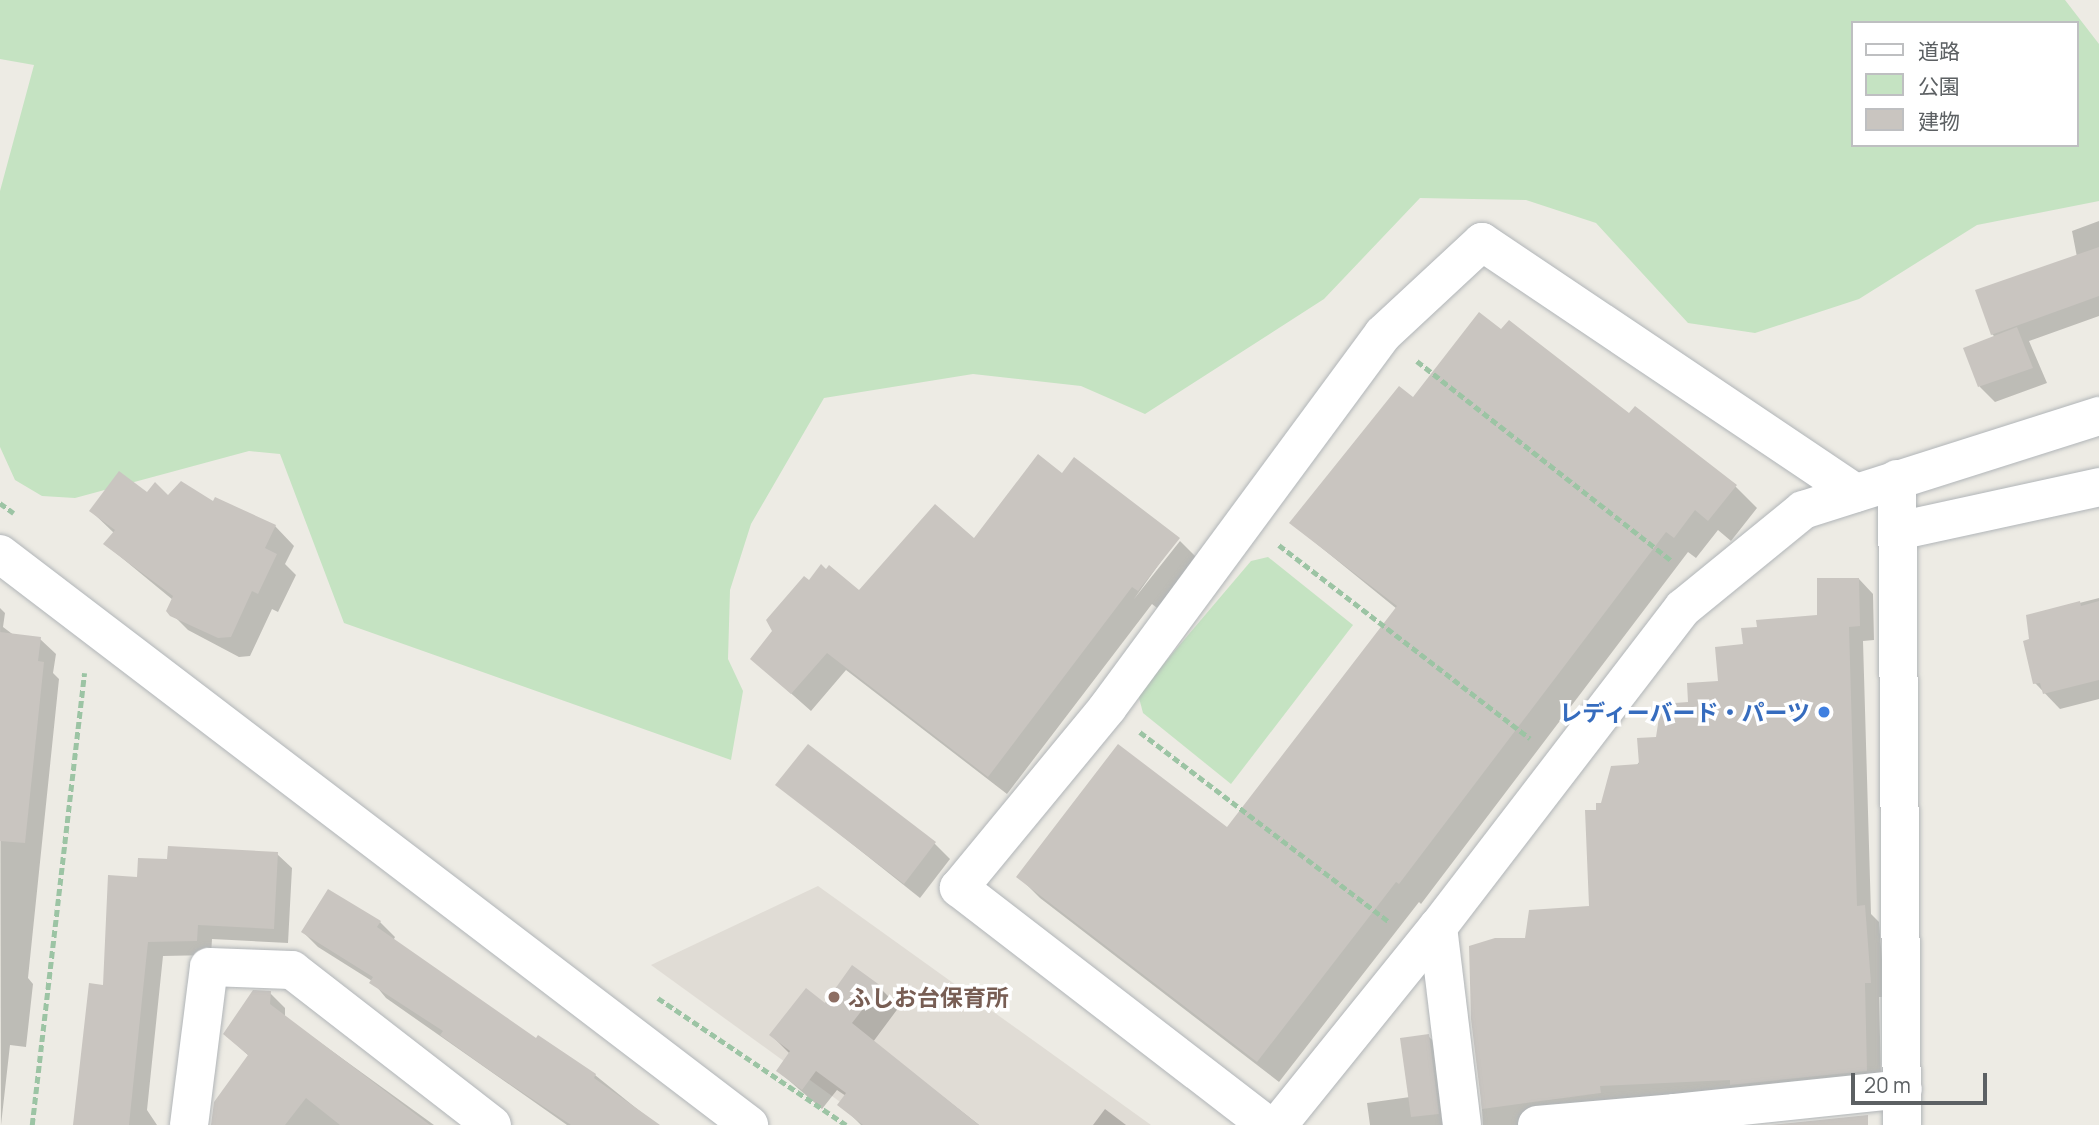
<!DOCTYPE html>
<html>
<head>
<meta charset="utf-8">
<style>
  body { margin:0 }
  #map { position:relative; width:2099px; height:1125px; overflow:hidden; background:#edebe4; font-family:Manrope,"Noto Sans JP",sans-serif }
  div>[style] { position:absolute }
  .education>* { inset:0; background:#e0dcd5 }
  .green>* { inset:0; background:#c5e3c2 }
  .shadow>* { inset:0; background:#0003 }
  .building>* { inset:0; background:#c9c5c0 }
  .path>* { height:4.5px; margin-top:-2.25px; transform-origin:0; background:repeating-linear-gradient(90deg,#9cc4a4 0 7px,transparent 0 10.5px) }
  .roads { filter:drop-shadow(0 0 2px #b1b5b8) drop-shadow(0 0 2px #b1b5b8) }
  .minor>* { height:38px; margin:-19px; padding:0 19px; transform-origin:19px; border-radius:19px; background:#fff }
  .tertiary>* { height:38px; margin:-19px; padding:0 19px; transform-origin:19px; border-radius:19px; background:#fff }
  .dots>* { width:19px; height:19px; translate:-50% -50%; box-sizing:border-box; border:4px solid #fff; border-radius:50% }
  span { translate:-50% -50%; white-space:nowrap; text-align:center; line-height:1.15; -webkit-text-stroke:7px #fff; paint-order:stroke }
  .shop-label { font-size:23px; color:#366cbe; font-weight:700 }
  .right { translate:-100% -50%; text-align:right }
  .education-label { font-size:23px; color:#785e54; font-weight:700 }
  .left { translate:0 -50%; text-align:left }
  .legend { position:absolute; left:1851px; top:21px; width:228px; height:126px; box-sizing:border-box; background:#fff; border:2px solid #bebfc1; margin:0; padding:9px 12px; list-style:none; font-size:21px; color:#5c6063 }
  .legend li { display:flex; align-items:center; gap:14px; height:35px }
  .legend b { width:35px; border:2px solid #bebfc1 }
  .scale { position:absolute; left:1851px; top:1073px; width:136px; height:32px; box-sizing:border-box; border:4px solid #5c6063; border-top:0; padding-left:9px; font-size:21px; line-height:24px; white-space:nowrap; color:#5c6063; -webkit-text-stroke:5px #fff; paint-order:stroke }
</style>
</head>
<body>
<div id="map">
  <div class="education">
    <div style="clip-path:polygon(818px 886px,1151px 1125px,872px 1125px,651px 965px)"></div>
  </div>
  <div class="green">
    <div style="clip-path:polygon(evenodd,0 0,2065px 0,2099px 44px,2099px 201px,1977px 225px,1859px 299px,1755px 333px,1688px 323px,1596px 223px,1526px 200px,1420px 198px,1324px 299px,1145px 414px,1081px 386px,973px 374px,824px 398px,751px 524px,730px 590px,728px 659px,743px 691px,731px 760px,344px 623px,280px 454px,249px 451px,75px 498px,42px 496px,15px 480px,0 447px,0 191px,34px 65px,0 59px,0 0,1852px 23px,2076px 23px,2076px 145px,1852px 145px,1852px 23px)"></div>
    <div style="clip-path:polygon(1268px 557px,1353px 625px,1231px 784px,1143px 713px,1138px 694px,1251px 561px)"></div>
  </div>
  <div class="shadow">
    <div style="clip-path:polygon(2099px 221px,2099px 316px,2029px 341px,2047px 383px,1995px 402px,1980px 387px,1965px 349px,1995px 337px,1992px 334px,2077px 257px,2072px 231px)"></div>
    <div style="clip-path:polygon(1501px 331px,1735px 486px,1757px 508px,1731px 541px,1718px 530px,1696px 558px,1688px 552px,1421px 904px,1419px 902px,1279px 1082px,1040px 898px,1019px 877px,1227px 830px,1397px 609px,1291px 523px,1413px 399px)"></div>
    <div style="clip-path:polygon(1062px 475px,1177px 539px,1134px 599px,1180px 541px,1197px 558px,1157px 608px,1152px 604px,1007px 794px,846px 670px,811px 711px,752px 659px,809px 582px,860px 592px,974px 541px)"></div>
    <div style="clip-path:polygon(147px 494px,214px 503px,275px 526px,294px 546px,285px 564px,296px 575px,278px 612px,272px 609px,250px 656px,239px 657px,188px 630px,168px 610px,173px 600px,105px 544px,114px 533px,91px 511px)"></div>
    <div style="clip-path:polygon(1859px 579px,1873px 594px,1874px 640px,1863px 641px,1871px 914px,1879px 922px,1885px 997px,1879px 997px,1881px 1078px,1537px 1125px,1483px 1125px,1471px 947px,1527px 940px,1590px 908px,1598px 812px,1603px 805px,1689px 703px,1720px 683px,1745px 646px,1819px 617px)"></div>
    <div style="clip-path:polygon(2099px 598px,2099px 699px,2060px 709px,2035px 683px,2028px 616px)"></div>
    <div style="clip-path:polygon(0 608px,5px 613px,3px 627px,15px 636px,40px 639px,56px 654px,53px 673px,59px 679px,28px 978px,33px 984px,26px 1047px,10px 1045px,1px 1125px)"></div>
    <div style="clip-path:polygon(778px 785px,935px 844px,950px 859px,920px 898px)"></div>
    <div style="clip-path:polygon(277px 854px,292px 868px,288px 943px,212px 939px,211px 955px,163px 956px,147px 1110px,157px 1125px,75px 1125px,104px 987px,139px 878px,168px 861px)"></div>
    <div style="clip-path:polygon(380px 922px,395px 937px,393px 941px,536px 1040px,595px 1075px,657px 1125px,567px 1125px,386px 998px,372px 981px,318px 947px,303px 932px)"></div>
    <div style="clip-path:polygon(879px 987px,899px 1007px,873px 1042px,979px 1125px,861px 1125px,840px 1104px,846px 1096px,837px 1090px,822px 1109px,778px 1071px,790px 1054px,771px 1035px,826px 1005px)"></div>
    <div style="clip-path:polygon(270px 993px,285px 1008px,285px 1017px,434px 1125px,213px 1125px,249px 1056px,225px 1034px)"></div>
    <div style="clip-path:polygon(1428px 1036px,1443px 1050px,1454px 1125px,1370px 1125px,1367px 1103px,1410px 1097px)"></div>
    <div style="clip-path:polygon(1105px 1109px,1126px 1125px,1093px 1125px)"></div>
  </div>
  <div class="building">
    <div style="clip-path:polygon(2099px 247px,2099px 296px,1991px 335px,1975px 290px)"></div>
    <div style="clip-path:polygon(1479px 312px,1501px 329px,1509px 320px,1629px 413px,1635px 406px,1737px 485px,1708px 521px,1695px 510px,1674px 538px,1666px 532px,1399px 884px,1396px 882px,1257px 1062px,1016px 877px,1118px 744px,1227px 827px,1397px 606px,1289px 523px,1399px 386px,1413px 397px)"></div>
    <div style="clip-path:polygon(2017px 327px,2033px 368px,1978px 387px,1963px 348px)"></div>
    <div style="clip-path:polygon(1038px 454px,1062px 473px,1074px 457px,1180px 538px,1138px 591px,1132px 587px,988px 777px,827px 653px,791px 694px,750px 659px,772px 631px,766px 620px,804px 576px,809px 580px,821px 564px,826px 569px,829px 565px,859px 590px,935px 504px,974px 538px)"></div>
    <div style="clip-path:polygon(119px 471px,147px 492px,155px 482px,168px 495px,181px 481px,213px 501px,215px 497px,276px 525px,265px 548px,277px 554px,258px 594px,252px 591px,231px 637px,218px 638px,170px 616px,166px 611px,173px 596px,103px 544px,115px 530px,89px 511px)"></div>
    <div style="clip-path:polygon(1817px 578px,1859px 578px,1860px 626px,1849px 627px,1857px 906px,1865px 905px,1871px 983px,1865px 983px,1867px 1071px,1730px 1085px,1730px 1080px,1600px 1086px,1601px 1093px,1482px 1109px,1471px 1019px,1469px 946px,1495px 938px,1525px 938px,1529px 910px,1589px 906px,1585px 810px,1596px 810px,1596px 803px,1601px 803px,1611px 766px,1639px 764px,1637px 738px,1656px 737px,1661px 704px,1688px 702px,1687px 683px,1718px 681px,1715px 647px,1743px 644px,1741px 628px,1757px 627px,1756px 620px,1817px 615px)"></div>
    <div style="clip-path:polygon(2080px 601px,2081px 606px,2099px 601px,2099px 680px,2043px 694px,2040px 683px,2033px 684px,2023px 641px,2029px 639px,2026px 615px)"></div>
    <div style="clip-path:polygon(0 632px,41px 637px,38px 661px,44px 662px,25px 843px,0 841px)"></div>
    <div style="clip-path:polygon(808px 744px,936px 842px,904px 884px,775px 785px)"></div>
    <div style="clip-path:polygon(168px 846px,278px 852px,274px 929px,198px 925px,197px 941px,148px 942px,129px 1125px,73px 1125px,89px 983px,103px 985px,108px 875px,137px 877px,138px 858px,167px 859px)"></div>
    <div style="clip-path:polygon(328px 889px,381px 921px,377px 927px,536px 1038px,538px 1035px,596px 1074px,594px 1078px,660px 1125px,571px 1125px,492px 1072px,440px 1035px,443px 1031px,369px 983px,373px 977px,301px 932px)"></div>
    <div style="clip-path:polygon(852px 965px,881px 986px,852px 1023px,979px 1125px,863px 1125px,837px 1105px,846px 1093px,816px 1071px,802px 1090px,776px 1071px,790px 1051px,769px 1035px,806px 988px,825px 1003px)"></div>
    <div style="clip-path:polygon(253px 990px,271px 991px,270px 1004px,430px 1125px,340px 1125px,306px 1098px,285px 1125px,211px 1125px,214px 1102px,248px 1055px,223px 1034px)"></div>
    <div style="clip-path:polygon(1429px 1034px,1439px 1114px,1411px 1117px,1400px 1038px)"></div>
    <div style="clip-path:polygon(1868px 1115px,1868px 1125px,1770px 1125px)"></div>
  </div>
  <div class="path">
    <div style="left:1417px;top:361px;width:324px;rotate:38.1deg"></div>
    <div style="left:0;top:503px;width:17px;rotate:36deg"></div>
    <div style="left:1279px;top:545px;width:317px;rotate:37.6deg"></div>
    <div style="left:1140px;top:732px;width:313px;rotate:37.3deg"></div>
    <div style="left:658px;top:998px;width:227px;rotate:34deg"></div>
    <div style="left:32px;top:1125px;width:455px;rotate:-83.4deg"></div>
  </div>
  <div class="roads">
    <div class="minor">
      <div style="left:1897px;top:479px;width:646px;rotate:89.56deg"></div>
      <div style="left:1898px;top:531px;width:206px;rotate:-12.3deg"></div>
      <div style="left:1438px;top:927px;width:199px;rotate:83.1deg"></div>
      <div style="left:189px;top:1125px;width:159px;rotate:-82.8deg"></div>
      <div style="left:209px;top:967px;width:83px;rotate:2.1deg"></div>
      <div style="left:292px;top:970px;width:253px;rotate:37.8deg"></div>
      <div style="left:1267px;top:1125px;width:389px;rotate:-142.4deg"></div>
      <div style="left:959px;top:888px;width:234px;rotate:-50.5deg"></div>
      <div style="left:1108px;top:707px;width:463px;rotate:-53.6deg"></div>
      <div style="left:1383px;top:334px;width:135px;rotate:-42.9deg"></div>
      <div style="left:1482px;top:242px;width:450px;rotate:33.9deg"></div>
      <div style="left:1537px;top:1125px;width:139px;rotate:-5deg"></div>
      <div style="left:1675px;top:1125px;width:12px;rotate:-90deg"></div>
      <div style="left:1675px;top:1113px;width:229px;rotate:-6deg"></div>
    </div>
    <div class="tertiary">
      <div style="left:0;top:554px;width:942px;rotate:37.32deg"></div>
      <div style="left:1278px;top:1125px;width:255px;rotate:-51.1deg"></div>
      <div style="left:1438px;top:927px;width:402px;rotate:-52.5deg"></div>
      <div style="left:1683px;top:608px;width:155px;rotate:-39.2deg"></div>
      <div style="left:1803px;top:510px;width:311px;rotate:-17.6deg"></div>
    </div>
  </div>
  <div class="dots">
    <div style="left:1824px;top:712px;background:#3f7fe0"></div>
    <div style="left:834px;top:997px;background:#8d6e63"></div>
  </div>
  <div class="shop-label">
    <span class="right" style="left:1810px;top:712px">レディーバード・パーツ</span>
  </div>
  <div class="education-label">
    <span class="left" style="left:848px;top:997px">ふしお台保育所</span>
  </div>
  <ul class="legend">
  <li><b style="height:9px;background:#fff"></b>道路</li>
  <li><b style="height:19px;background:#c5e3c2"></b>公園</li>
  <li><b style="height:19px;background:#c9c5c0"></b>建物</li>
  </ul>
  <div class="scale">20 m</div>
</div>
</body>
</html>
